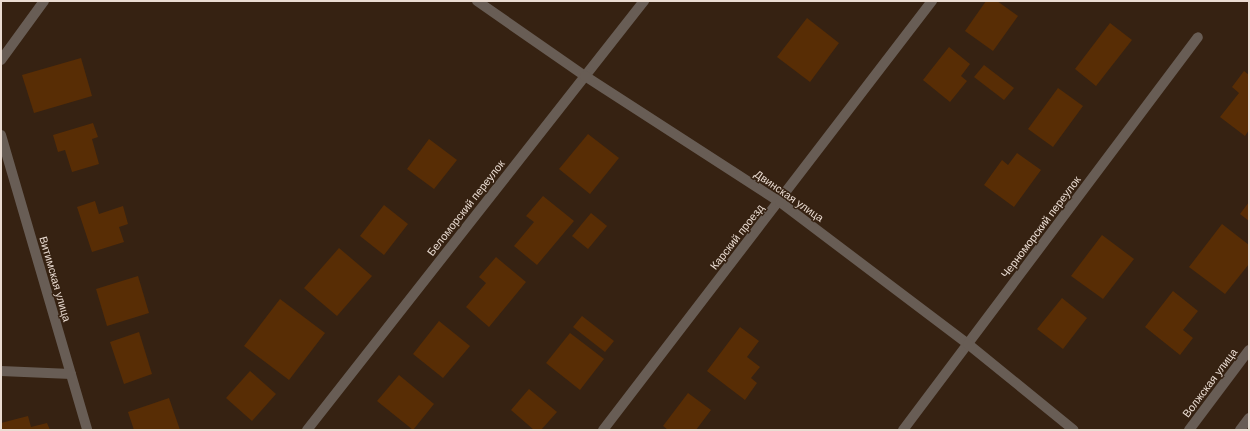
<!DOCTYPE html>
<html>
<head>
<meta charset="utf-8">
<style>
  body { margin:0 }
  #map { position:relative; width:1250px; height:431px; overflow:hidden; background:#362212; font-family:"DM Sans",sans-serif }
  div>[style] { position:absolute }
  .building>* { inset:0; background:#582d05 }
  .minor>* { height:10px; margin:-5px; padding:0 5px; transform-origin:5px; border-radius:5px; background:#685d55 }
  .tertiary>* { height:10px; margin:-5px; padding:0 5px; transform-origin:5px; border-radius:5px; background:#685d55 }
  span { translate:-50% -50%; white-space:nowrap; text-align:center; line-height:1.15; -webkit-text-stroke:3px #362212; paint-order:stroke }
  .street-label { font-size:11px; color:#eadcd2 }
  .frame { position:absolute; inset:0; border:2px solid #eadcd2; pointer-events:none }
</style>
</head>
<body>
<div id="map">
  <div class="building">
    <div style="clip-path:polygon(986px 1px,997px 1px,1018px 16px,993px 51px,965px 31px)"></div>
    <div style="clip-path:polygon(807px 18px,839px 43px,810px 82px,777px 57px)"></div>
    <div style="clip-path:polygon(1110px 23px,1132px 40px,1096px 86px,1075px 69px)"></div>
    <div style="clip-path:polygon(949px 47px,970px 64px,961px 76px,967px 81px,950px 102px,923px 80px)"></div>
    <div style="clip-path:polygon(81px 58px,92px 96px,34px 113px,22px 75px)"></div>
    <div style="clip-path:polygon(984px 65px,1014px 88px,1004px 100px,974px 77px)"></div>
    <div style="clip-path:polygon(1244px 71px,1249px 75px,1249px 130px,1245px 136px,1220px 117px,1239px 93px,1232px 87px)"></div>
    <div style="clip-path:polygon(1058px 88px,1083px 106px,1053px 147px,1028px 129px)"></div>
    <div style="clip-path:polygon(93px 123px,98px 137px,92px 139px,99px 164px,72px 172px,65px 150px,58px 152px,53px 135px)"></div>
    <div style="clip-path:polygon(588px 134px,619px 158px,590px 194px,559px 169px)"></div>
    <div style="clip-path:polygon(429px 139px,457px 160px,434px 189px,407px 169px)"></div>
    <div style="clip-path:polygon(1017px 153px,1041px 170px,1014px 207px,984px 185px,1002px 160px,1008px 165px)"></div>
    <div style="clip-path:polygon(543px 196px,574px 221px,537px 265px,514px 246px,534px 222px,526px 216px)"></div>
    <div style="clip-path:polygon(95px 201px,99px 214px,123px 206px,128px 224px,119px 227px,124px 242px,92px 252px,77px 207px)"></div>
    <div style="clip-path:polygon(1249px 202px,1249px 221px,1240px 214px)"></div>
    <div style="clip-path:polygon(384px 205px,408px 224px,384px 255px,360px 236px)"></div>
    <div style="clip-path:polygon(591px 213px,607px 226px,588px 249px,572px 236px)"></div>
    <div style="clip-path:polygon(1222px 224px,1249px 245px,1249px 264px,1225px 294px,1189px 267px)"></div>
    <div style="clip-path:polygon(1102px 235px,1134px 259px,1103px 299px,1071px 276px)"></div>
    <div style="clip-path:polygon(339px 248px,372px 276px,337px 316px,304px 288px)"></div>
    <div style="clip-path:polygon(496px 257px,526px 282px,489px 327px,466px 307px,486px 283px,479px 277px)"></div>
    <div style="clip-path:polygon(138px 276px,149px 313px,107px 326px,96px 289px)"></div>
    <div style="clip-path:polygon(1173px 291px,1198px 311px,1183px 330px,1193px 338px,1180px 355px,1145px 327px)"></div>
    <div style="clip-path:polygon(1062px 298px,1087px 318px,1063px 349px,1037px 329px)"></div>
    <div style="clip-path:polygon(280px 299px,325px 333px,289px 380px,244px 346px)"></div>
    <div style="clip-path:polygon(582px 316px,614px 341px,605px 352px,573px 327px)"></div>
    <div style="clip-path:polygon(439px 321px,470px 346px,443px 378px,413px 354px)"></div>
    <div style="clip-path:polygon(740px 327px,759px 341px,747px 357px,760px 367px,751px 378px,757px 383px,745px 400px,707px 371px)"></div>
    <div style="clip-path:polygon(139px 332px,152px 374px,124px 384px,110px 342px)"></div>
    <div style="clip-path:polygon(570px 333px,604px 359px,580px 390px,546px 363px)"></div>
    <div style="clip-path:polygon(250px 371px,276px 394px,252px 421px,226px 398px)"></div>
    <div style="clip-path:polygon(399px 375px,434px 404px,413px 430px,377px 401px)"></div>
    <div style="clip-path:polygon(529px 389px,557px 412px,541px 430px,534px 430px,511px 410px)"></div>
    <div style="clip-path:polygon(688px 393px,711px 410px,696px 430px,668px 430px,663px 426px)"></div>
    <div style="clip-path:polygon(169px 398px,180px 430px,134px 430px,128px 412px)"></div>
    <div style="clip-path:polygon(28px 416px,31px 427px,47px 423px,50px 430px,1px 430px,1px 423px)"></div>
  </div>
  <div class="minor">
    <div style="left:1px;top:60px;width:73px;rotate:-53.9deg"></div>
    <div style="left:1px;top:135px;width:307px;rotate:73.7deg"></div>
    <div style="left:1px;top:371px;width:70px;rotate:2.5deg"></div>
    <div style="left:307px;top:430px;width:546px;rotate:-51.85deg"></div>
    <div style="left:603px;top:430px;width:541px;rotate:-52.52deg"></div>
    <div style="left:903px;top:430px;width:491px;rotate:-53.1deg"></div>
  </div>
  <div class="tertiary">
    <div style="left:477px;top:1px;width:131px;rotate:34.8deg"></div>
    <div style="left:585px;top:76px;width:232px;rotate:32.9deg"></div>
    <div style="left:780px;top:202px;width:236px;rotate:37.1deg"></div>
    <div style="left:968px;top:344px;width:136px;rotate:39.1deg"></div>
    <div style="left:1189px;top:430px;width:100px;rotate:-53.1deg"></div>
    <div style="left:1240px;top:430px;width:15px;rotate:-53deg"></div>
  </div>
  <div class="street-label">
    <span style="left:789px;top:196px;rotate:35deg">Двинская улица</span>
    <span style="left:466px;top:208px;rotate:-52deg">Беломорский переулок</span>
    <span style="left:1041px;top:227px;rotate:-53deg">Черноморский переулок</span>
    <span style="left:737px;top:237px;rotate:-52deg">Карский проезд</span>
    <span style="left:55px;top:279px;rotate:74deg">Витимская улица</span>
    <span style="left:1210px;top:383px;rotate:-53deg">Волжская улица</span>
  </div>
  <div class="frame"></div>
</div>
</body>
</html>
